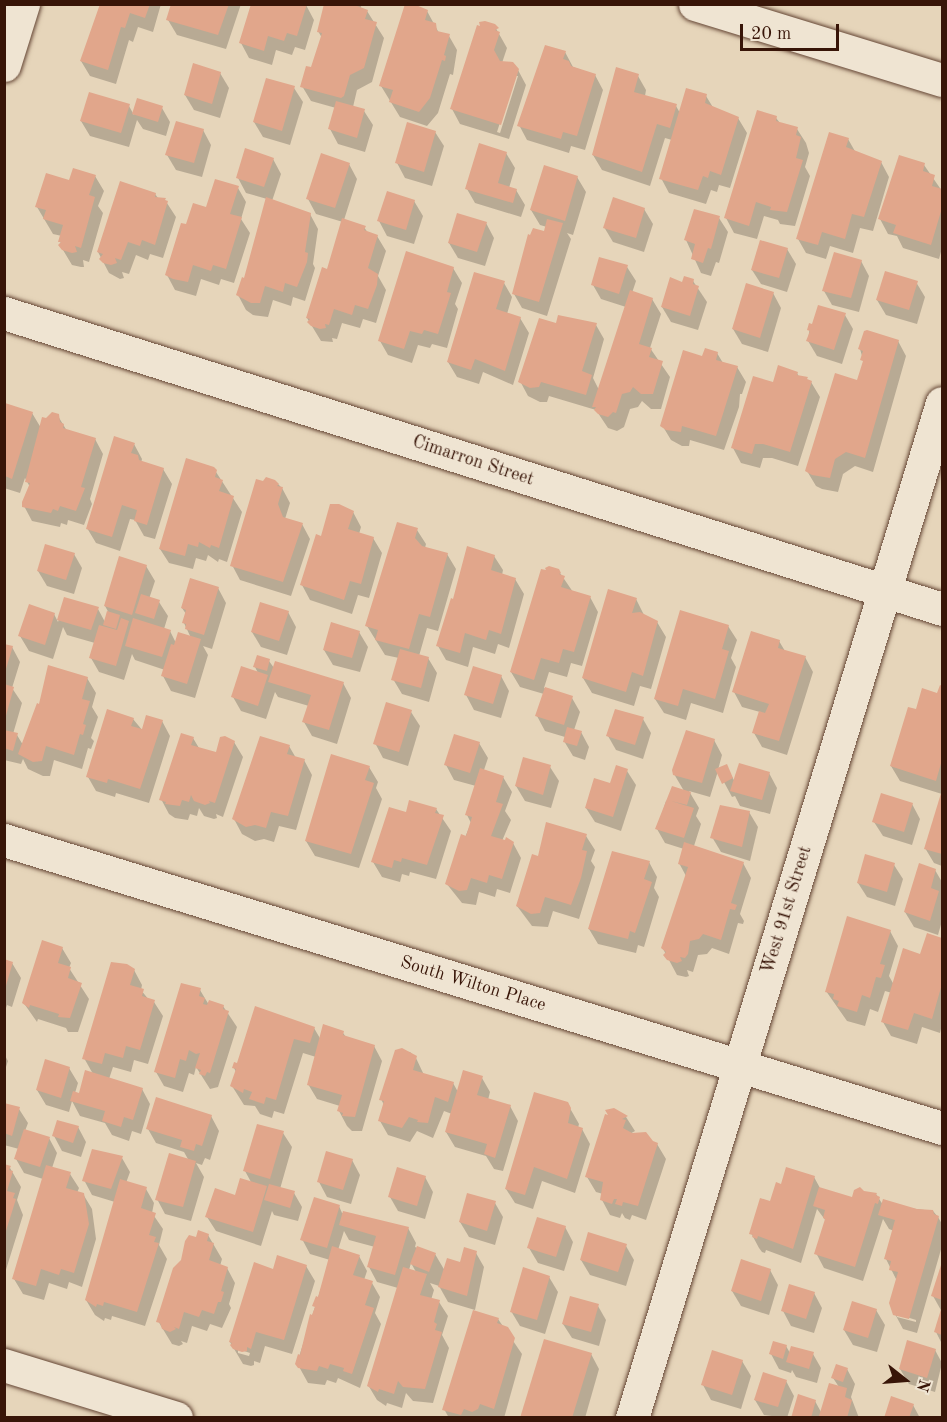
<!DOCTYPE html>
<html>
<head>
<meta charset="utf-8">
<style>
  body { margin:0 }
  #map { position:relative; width:947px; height:1422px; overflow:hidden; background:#e6d5ba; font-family:"Old Standard TT",serif }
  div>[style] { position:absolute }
  .shadow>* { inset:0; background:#0003 }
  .building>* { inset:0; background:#e1a68b }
  .roads { filter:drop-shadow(0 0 2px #644534) drop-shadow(0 0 2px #644534) }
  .street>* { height:33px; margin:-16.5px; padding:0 16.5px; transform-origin:16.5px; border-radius:16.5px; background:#efe4d2 }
  .secondary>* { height:33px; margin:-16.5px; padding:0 16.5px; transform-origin:16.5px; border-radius:16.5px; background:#efe4d2 }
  span { translate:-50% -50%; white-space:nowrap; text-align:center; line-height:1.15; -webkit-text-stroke:6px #efe4d2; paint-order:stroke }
  .street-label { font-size:18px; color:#381508 }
  .frame { position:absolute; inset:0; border:6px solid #381508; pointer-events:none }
  .north { position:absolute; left:875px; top:1350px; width:60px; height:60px; -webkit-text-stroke:4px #efe4d2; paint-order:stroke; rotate:107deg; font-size:16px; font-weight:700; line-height:24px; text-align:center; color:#381508 }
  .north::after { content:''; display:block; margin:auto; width:21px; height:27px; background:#381508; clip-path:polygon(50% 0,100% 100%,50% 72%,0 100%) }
  .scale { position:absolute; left:740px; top:24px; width:99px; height:27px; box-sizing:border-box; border:3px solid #381508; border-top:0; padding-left:8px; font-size:18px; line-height:21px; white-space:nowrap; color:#381508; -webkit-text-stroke:4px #efe4d2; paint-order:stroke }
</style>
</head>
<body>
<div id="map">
  <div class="shadow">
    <div style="clip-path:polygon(101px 4px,161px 4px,153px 32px,138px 27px,133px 42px,129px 40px,116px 84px,90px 76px,81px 61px)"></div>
    <div style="clip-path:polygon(173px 4px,241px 4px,226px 49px,177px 35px,168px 20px)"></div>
    <div style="clip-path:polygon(326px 4px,362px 4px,360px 9px,367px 11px,384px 38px,372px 82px,357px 90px,353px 107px,364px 111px,373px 125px,365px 152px,338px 144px,330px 129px,336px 108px,311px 101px,302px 86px,312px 69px,322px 38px,318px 31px)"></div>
    <div style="clip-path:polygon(306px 5px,314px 20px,305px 50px,295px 47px,292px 55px,276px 50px,272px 65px,249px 58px,241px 43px)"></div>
    <div style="clip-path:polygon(427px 11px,439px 33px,449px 36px,457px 50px,453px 75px,450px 74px,438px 113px,427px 126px,400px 117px,381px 86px)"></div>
    <div style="clip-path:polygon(evenodd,494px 25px,507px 48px,502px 63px,518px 70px,526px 85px,509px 139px,460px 124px,452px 109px,483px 28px,494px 25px,515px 76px,518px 76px,500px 133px,497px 132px,515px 76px)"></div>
    <div style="clip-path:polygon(565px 52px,573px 67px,595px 75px,603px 90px,585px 150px,571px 146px,569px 153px,527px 140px,519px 125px)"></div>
    <div style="clip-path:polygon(220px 73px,229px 88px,220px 118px,194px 110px,185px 95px)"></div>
    <div style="clip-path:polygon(638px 76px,646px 90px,645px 96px,676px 106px,680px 113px,706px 96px,714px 109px,738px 118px,747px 133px,730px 188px,719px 185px,717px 192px,711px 190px,706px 204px,669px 193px,661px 178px,672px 140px,665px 138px,650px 186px,602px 170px,593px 155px)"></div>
    <div style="clip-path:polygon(294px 88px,303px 102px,290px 145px,263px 137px,254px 122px)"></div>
    <div style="clip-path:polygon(138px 100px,162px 108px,170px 122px,166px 136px,143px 129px,137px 120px,129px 147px,90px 136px,81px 121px,129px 106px,134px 115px)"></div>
    <div style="clip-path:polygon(776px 118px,780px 123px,797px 129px,806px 143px,809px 153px,805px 167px,810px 176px,795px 226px,780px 224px,778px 220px,764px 216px,757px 239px,734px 233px,726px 218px)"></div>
    <div style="clip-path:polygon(203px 130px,211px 145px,202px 177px,176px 170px,167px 155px)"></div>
    <div style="clip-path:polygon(435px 132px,444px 146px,432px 186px,405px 178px,397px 163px)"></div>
    <div style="clip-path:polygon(848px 139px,856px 153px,881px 162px,889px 177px,873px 231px,860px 228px,853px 253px,830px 246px,826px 259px,806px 253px,798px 239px)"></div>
    <div style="clip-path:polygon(506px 153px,515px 168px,509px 188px,516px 190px,525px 205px,521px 217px,475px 203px,467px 189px)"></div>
    <div style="clip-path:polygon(273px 159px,281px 174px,272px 201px,310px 214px,318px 229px,313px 264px,315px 268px,305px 301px,293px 297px,291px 306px,273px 300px,268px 317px,253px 315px,246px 310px,238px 295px,245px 279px,267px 199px,246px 193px,238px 178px)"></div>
    <div style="clip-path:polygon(349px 164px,357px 179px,344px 220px,364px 227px,368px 233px,377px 236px,386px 251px,378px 276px,386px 290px,376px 323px,363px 319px,360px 328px,342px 323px,337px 339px,332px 338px,333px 342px,321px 341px,307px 318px,328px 271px,343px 222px,316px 214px,308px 199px)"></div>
    <div style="clip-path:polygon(924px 165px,942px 191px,942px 248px,939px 259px,903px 248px,897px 236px,888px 234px,880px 219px)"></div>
    <div style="clip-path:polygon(95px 176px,104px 191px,98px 206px,103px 213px,89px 262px,83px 260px,84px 267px,81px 267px,72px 265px,60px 245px,62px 236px,53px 234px,37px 207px,70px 182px)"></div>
    <div style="clip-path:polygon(577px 177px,586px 192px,573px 235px,567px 233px,571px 239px,547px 316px,522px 308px,514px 294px,531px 237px,545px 233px,547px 227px,540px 225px,531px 210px)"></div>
    <div style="clip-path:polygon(238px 188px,246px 202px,241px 219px,250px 233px,234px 283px,221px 279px,219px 285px,201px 279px,196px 296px,175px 290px,167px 275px,187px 226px)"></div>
    <div style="clip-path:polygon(155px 194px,158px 198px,165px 200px,176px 217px,163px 258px,150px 254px,148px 260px,136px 255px,129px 274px,122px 272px,124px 278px,120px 279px,109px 273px,98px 252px)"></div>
    <div style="clip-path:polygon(414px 201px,423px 216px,414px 244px,387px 236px,379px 221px)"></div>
    <div style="clip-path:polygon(644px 209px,653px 224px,644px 252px,613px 242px,604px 227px)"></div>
    <div style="clip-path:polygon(719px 218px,728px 232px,719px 263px,716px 262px,711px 276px,701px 273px,686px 240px)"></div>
    <div style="clip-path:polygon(486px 223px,494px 238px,485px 266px,458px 258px,449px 243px)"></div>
    <div style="clip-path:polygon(787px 249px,796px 264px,787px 292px,761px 284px,752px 270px)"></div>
    <div style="clip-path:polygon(861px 261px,869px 276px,859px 312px,832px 305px,824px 291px)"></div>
    <div style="clip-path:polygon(627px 267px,636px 281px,632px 293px,652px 299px,661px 314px,650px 348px,670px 377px,661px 409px,651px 409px,642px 401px,638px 407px,630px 409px,624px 427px,617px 431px,608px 428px,596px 410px,549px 396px,547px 402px,540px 402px,528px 396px,520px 381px,557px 324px,596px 325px,604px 339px,593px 378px,599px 390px,626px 307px,601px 299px,593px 285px)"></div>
    <div style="clip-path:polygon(453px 268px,462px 283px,455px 304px,458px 309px,447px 348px,432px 344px,430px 348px,418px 345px,412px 363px,388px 355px,380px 341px)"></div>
    <div style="clip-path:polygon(693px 281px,707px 302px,698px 330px,671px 322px,662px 307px,683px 284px)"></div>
    <div style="clip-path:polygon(916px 282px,925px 297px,917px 324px,886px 315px,877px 300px)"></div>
    <div style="clip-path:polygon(504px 283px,512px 297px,507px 314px,520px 318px,529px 333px,513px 385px,483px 372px,479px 384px,457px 377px,448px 362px)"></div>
    <div style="clip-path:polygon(773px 293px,781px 308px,768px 352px,742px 344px,733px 329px)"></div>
    <div style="clip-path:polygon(845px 315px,853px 329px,842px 364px,817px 356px,808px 341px,810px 325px)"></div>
    <div style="clip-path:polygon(898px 341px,906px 356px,873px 472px,855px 466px,843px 474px,838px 492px,822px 489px,816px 486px,807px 471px,858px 382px,864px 363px,860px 349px)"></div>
    <div style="clip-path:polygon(717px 353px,723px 363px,737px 367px,746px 382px,742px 394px,740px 394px,739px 407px,724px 450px,690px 440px,689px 446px,682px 446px,671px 440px,662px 425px,703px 358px)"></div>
    <div style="clip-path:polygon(797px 373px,799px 377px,811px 382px,820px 397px,798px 466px,772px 458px,763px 458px,760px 468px,741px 463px,733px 448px,774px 384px)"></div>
    <div style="clip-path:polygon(5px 405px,32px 413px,41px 428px,58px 416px,67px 431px,95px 439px,103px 454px,90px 499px,92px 504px,84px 525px,68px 520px,67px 525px,61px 523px,60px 527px,32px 521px,24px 506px,30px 487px,25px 478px,20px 493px,4px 488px)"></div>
    <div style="clip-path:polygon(134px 444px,142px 459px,141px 463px,163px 469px,172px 484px,155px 539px,144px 536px,135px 520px,130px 519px,120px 551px,96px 543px,87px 528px)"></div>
    <div style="clip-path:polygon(216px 472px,242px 512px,227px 562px,219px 559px,218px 562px,208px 555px,206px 561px,196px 558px,193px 569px,169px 563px,160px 549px)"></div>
    <div style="clip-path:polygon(258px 481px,275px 481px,282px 488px,290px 503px,285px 519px,302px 524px,310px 539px,291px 596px,240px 580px,232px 565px)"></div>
    <div style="clip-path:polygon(353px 512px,361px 527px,359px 534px,373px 538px,382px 553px,369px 598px,358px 595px,352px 614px,310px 600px,302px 585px,322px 538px)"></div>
    <div style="clip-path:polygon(417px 530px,426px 544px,425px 548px,447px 554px,456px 569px,438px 631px,427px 628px,419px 656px,428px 658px,437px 673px,429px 702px,402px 694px,393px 679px,399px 658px,385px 655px,367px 626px)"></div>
    <div style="clip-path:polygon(74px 554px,82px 568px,74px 594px,47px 586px,38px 571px)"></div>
    <div style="clip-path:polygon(494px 556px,503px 570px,502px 575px,515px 579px,524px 594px,509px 648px,498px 644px,495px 654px,473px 647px,468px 667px,446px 660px,438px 646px,454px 600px)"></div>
    <div style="clip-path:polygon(146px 566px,155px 581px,149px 599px,159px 602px,168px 616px,164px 629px,170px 631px,176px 643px,191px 638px,184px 623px,186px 614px,182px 608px,218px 588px,226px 603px,212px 649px,203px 646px,208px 655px,195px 698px,171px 691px,163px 676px,165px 670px,135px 660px,132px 654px,124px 680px,99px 672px,91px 658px,95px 643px,67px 635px,63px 627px,53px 659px,29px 651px,20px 636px,54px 614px,58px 622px,65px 599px,98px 609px,105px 622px,110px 615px,105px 606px)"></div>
    <div style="clip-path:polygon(558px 570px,573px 592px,590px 597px,598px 612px,582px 666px,571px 663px,567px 677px,549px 672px,544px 688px,572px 698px,580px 712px,574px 730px,581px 732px,589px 747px,585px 760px,573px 756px,564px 741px,565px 737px,545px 731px,537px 716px,544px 694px,520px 687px,511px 672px)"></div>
    <div style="clip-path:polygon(636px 599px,644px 615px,657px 622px,666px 637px,651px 689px,640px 686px,634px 706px,592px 693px,583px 678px)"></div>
    <div style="clip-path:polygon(288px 612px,296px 627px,287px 655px,261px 647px,252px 632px)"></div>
    <div style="clip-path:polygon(728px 626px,737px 640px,731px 658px,736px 667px,723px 713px,691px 703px,686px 720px,664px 713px,655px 699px)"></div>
    <div style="clip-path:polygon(359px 632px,368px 647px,360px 672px,333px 665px,324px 650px)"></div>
    <div style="clip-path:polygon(779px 641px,785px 651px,805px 657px,813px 672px,787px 755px,762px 747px,754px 733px,760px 712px,742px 707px,734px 692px)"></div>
    <div style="clip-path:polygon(4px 645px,12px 647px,20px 662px,12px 688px,22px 703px,13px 734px,17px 735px,23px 745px,87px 678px,96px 693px,92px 707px,98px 717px,91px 738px,94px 741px,91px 749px,88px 748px,82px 769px,54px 760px,50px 776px,43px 776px,28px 769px,23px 759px,21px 764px,4px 760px)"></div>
    <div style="clip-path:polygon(269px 661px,274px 668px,343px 683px,351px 698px,337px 744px,312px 736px,304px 722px,309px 706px,278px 697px,275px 692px,266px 719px,241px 711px,233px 697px,258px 673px,255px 667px)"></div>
    <div style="clip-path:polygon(501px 676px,509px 691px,501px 718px,474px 710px,466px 695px)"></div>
    <div style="clip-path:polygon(941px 687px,942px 687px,942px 866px,934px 863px,925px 848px,942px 794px,900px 781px,891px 766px,917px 711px,938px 695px)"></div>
    <div style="clip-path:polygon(411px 712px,420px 726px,408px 766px,383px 758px,375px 743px)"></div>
    <div style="clip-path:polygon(133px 719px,143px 731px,162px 721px,170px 736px,149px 803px,116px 793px,115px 797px,96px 791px,88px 777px)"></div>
    <div style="clip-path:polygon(643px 719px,651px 733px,643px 759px,616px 750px,608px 736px)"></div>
    <div style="clip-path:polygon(193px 738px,199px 748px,217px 754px,234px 742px,243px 757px,223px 817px,216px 814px,217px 818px,214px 819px,204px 816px,199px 808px,197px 816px,190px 814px,188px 820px,175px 818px,169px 814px,161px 799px)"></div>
    <div style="clip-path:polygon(714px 740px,722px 755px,718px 770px,726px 766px,735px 782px,769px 773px,777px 788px,770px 814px,740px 806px,735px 796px,732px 797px,718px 771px,710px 797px,689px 791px,699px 808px,696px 816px,701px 824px,694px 846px,743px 863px,751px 878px,740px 914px,744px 921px,743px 924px,738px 923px,729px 954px,712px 948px,707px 954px,698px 955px,693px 972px,687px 970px,689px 976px,686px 977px,677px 975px,662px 947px,686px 876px,679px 863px,684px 849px,665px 843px,657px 829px,666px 801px,684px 791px,674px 774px)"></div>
    <div style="clip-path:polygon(479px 743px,488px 758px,484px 770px,503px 777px,512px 792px,505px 811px,511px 820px,502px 841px,513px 843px,521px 858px,510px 893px,497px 889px,495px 897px,479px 892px,476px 905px,462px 903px,446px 883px,471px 823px,467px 815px,476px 786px,454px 780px,446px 765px)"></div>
    <div style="clip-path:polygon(289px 746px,296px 758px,304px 760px,312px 775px,296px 830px,279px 826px,274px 842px,264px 839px,255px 841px,242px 834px,234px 819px)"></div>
    <div style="clip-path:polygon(369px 767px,378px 782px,376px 788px,382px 799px,359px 868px,315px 856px,306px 841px)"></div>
    <div style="clip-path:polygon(550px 767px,559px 781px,551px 808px,525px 801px,516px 786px)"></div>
    <div style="clip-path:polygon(627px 771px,636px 785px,621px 831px,595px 822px,586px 808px)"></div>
    <div style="clip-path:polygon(912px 804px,920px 819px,912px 845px,883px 836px,874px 822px)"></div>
    <div style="clip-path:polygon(436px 809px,451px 831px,436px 879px,410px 872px,409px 876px,402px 874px,400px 882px,382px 877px,373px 862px,407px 814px)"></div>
    <div style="clip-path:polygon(749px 812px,758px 827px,750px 861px,721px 852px,712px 837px)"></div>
    <div style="clip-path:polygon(586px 836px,595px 850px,591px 861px,595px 867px,579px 919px,553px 911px,548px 927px,532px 926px,517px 906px,539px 858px)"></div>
    <div style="clip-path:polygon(649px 862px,657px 877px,654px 888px,659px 897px,644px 947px,638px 945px,636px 953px,598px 944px,589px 929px)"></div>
    <div style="clip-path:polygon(894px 865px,903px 879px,895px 906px,867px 897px,858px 883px)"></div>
    <div style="clip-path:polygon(935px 870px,942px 882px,942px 921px,938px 935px,914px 927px,905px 912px)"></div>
    <div style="clip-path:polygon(890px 931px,898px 946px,889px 976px,894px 985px,921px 955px,928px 935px,942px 939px,942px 1025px,940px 1033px,922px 1027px,917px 1044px,891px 1036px,883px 1022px,892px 993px,885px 991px,878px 1012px,870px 1009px,865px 1026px,847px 1021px,826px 991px)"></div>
    <div style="clip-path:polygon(62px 948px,71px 963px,69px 968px,89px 999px,78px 1032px,68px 1032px,66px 1028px,38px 1019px,37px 1022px,23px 1002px)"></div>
    <div style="clip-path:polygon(4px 961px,12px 963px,21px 978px,12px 1007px,7px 1005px,4px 1014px)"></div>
    <div style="clip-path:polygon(134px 970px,142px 985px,141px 990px,149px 1000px,154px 1002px,163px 1016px,148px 1064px,134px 1060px,131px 1072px,113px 1067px,109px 1079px,142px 1089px,150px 1104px,141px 1134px,132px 1131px,129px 1141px,112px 1135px,105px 1123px,80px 1116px,72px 1101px,69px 1112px,46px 1105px,37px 1090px,69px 1068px,78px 1083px,75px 1093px,80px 1095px,93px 1074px,84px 1058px)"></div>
    <div style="clip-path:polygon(200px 990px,209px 1005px,223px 1006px,237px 1027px,218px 1087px,210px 1089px,196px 1067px,194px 1075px,189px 1073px,183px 1092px,164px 1086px,156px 1072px)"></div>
    <div style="clip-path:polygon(314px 1028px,321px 1040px,343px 1033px,346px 1037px,374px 1046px,382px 1061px,362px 1131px,352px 1131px,347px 1126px,339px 1111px,340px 1106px,317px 1099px,308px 1084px,316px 1057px,303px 1053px,284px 1114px,274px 1111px,272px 1118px,260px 1114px,255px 1106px,244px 1105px,232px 1086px,236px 1072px,234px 1068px)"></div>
    <div style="clip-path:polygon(396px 1051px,410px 1052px,416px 1058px,424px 1075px,453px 1083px,458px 1092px,482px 1078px,490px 1092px,488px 1100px,510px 1106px,518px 1121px,503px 1171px,494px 1169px,486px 1156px,455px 1147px,446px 1132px,452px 1114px,444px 1111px,433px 1138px,417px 1131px,410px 1142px,388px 1135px,380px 1121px,384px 1105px,381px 1099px)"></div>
    <div style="clip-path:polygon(4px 1054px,8px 1061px,4px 1073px)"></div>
    <div style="clip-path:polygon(567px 1103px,579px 1124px,578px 1128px,582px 1129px,590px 1144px,575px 1193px,542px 1181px,533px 1209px,515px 1203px,506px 1189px)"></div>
    <div style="clip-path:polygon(4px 1104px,19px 1109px,28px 1123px,25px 1131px,49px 1138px,57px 1153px,52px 1168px,70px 1174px,79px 1188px,77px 1193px,83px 1194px,92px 1209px,96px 1239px,82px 1287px,69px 1282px,67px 1289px,49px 1283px,44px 1300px,23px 1294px,14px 1279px,43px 1179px,24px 1173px,16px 1159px,19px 1149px,4px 1145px)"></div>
    <div style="clip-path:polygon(614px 1109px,626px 1117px,635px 1131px,628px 1135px,657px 1144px,666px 1159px,646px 1220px,632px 1215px,630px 1220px,625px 1218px,622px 1213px,620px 1218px,610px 1215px,602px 1200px,603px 1194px,596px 1192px,587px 1177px)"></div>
    <div style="clip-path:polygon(211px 1116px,219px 1131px,210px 1160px,205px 1158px,202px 1165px,196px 1163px,204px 1177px,191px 1221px,165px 1214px,157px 1199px,189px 1161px,184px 1152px,156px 1143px,148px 1129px)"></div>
    <div style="clip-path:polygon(78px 1127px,86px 1142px,81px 1157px,62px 1151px,54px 1136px)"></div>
    <div style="clip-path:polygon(283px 1133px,292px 1147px,280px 1189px,294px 1193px,302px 1207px,298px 1221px,274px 1215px,272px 1211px,261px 1246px,216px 1231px,207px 1217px,236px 1197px,251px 1182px,245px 1171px)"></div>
    <div style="clip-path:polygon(122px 1158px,130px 1172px,126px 1183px,146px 1189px,154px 1203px,152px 1213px,163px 1229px,159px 1245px,167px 1259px,145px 1326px,112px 1316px,111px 1320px,105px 1318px,104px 1321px,95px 1315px,86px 1300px,115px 1202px,92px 1195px,84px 1180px)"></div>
    <div style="clip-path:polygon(352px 1160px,360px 1175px,351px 1204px,327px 1197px,319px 1182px)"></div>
    <div style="clip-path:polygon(4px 1166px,10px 1168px,21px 1187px,17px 1200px,23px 1215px,5px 1273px)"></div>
    <div style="clip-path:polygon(425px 1177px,433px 1192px,425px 1219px,398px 1211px,390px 1197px)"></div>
    <div style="clip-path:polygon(evenodd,814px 1177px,820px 1188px,853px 1199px,864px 1193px,876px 1194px,883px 1205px,933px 1211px,938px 1217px,942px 1224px,942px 1246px,917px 1333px,903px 1329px,895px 1314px,897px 1281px,886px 1259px,894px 1231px,889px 1229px,883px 1219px,863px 1281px,824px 1268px,816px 1253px,826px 1221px,817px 1209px,801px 1263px,766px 1250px,765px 1253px,762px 1252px,759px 1248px,751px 1233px,782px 1186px,814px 1177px,897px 1314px,916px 1320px,916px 1322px,897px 1317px,897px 1314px)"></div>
    <div style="clip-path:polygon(495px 1203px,503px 1217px,495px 1245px,469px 1237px,460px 1222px)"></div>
    <div style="clip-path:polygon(evenodd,339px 1206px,342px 1213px,408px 1228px,416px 1243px,415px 1247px,435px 1254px,445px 1271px,476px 1253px,484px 1267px,475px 1310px,448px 1302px,439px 1286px,430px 1283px,434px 1290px,431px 1300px,439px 1302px,448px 1316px,442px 1335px,449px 1348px,433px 1403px,413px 1401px,406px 1393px,402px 1408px,387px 1403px,386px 1406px,377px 1400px,368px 1385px,398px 1288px,377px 1282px,369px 1267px,375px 1247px,349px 1240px,344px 1231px,338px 1250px,359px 1256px,367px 1271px,364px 1280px,372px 1283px,380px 1297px,375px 1313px,381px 1324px,360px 1388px,338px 1378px,336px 1383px,327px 1380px,325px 1385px,308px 1383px,297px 1363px,330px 1260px,310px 1254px,302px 1239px,339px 1206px,411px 1263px,416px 1272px,409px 1270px,411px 1263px)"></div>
    <div style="clip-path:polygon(565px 1227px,573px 1242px,564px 1271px,538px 1263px,529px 1248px)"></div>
    <div style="clip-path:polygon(208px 1235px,222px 1259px,220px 1266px,227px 1268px,235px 1283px,229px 1304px,231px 1308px,222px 1328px,210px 1324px,207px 1331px,192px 1326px,187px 1343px,181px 1341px,183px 1344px,179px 1346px,172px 1344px,158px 1321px,197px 1239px)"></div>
    <div style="clip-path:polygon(626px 1246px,634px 1260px,626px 1286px,590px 1275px,581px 1260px)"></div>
    <div style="clip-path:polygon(942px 1265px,942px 1344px,936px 1332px,942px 1312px,933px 1296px)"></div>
    <div style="clip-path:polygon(evenodd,306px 1266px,315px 1281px,292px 1354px,265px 1346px,260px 1363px,254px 1361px,254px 1365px,251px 1366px,243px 1364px,230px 1342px,274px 1270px,306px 1266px,238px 1349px,250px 1353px,249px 1356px,238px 1353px,238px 1349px)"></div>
    <div style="clip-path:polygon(770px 1270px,778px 1285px,769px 1315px,741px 1306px,732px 1291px)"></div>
    <div style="clip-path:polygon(549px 1277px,558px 1292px,545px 1334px,520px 1326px,511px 1311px)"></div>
    <div style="clip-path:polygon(814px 1293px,822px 1308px,814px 1333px,791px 1326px,783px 1311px)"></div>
    <div style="clip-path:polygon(598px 1306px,606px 1320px,599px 1346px,572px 1338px,563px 1324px)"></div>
    <div style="clip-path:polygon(876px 1310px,885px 1325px,877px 1352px,853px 1345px,844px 1330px)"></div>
    <div style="clip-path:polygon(498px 1319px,522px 1354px,504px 1418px,449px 1418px,444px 1409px)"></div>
    <div style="clip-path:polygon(786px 1346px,790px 1353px,813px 1354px,821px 1368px,817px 1383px,796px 1377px,792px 1370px,791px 1373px,779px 1369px,771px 1354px)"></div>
    <div style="clip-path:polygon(935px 1350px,942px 1363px,935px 1392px,909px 1384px,900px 1369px)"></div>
    <div style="clip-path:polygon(591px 1354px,599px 1369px,585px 1418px,522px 1418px)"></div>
    <div style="clip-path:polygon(742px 1361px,751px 1376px,741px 1409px,711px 1400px,703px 1385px)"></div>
    <div style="clip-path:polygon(847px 1369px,855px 1384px,851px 1397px,859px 1418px,792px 1418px,815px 1401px,821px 1412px,839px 1387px,833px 1378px)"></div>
    <div style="clip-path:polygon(786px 1381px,794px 1396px,787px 1418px,764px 1415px,755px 1400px)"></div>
    <div style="clip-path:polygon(913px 1405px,920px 1418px,886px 1418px)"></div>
  </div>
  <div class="building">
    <div style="clip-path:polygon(100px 4px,150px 4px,145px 18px,130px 13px,125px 28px,121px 27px,108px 70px,80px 61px)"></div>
    <div style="clip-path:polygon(171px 4px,229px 4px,218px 35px,166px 20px)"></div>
    <div style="clip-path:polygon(251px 4px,307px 4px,297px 36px,287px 33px,284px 41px,268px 36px,264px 51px,239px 43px)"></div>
    <div style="clip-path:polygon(324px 4px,352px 4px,368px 10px,365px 19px,377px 22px,364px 68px,350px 75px,344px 96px,341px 98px,300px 87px,306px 66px,311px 67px,322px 33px,317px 32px)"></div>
    <div style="clip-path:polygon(405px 4px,416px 5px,428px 10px,425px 20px,436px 23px,437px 31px,450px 34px,444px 55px,446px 56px,445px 61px,442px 60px,430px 98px,419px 112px,389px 102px,393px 90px,379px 86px)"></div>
    <div style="clip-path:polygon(485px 21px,495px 24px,499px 28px,495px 30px,500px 32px,494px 50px,500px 61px,513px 62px,519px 69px,501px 125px,450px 109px,477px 25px,480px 26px,479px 22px)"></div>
    <div style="clip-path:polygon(545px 45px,566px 51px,563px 59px,569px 61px,571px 66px,596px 74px,577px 136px,563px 132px,561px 139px,517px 126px)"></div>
    <div style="clip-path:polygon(193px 63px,221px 72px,212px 104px,184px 95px)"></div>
    <div style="clip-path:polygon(616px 67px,639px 74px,634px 92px,677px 104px,670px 128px,657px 124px,642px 172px,592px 155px)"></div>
    <div style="clip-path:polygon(266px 78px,295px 86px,282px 131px,253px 122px)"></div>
    <div style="clip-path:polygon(686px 88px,707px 94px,705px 103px,739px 117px,721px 175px,710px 171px,708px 178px,703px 176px,698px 190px,659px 179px)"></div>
    <div style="clip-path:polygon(89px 92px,130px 104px,121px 133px,80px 121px)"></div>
    <div style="clip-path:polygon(137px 98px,163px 106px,158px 122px,132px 114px)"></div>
    <div style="clip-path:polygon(336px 101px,365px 109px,357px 138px,328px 129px)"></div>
    <div style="clip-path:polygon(757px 110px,777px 116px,776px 121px,798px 127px,796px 135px,801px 137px,796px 158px,803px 160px,787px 212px,770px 210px,771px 207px,756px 202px,749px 226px,724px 218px)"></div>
    <div style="clip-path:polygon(176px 121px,204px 129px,194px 163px,165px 155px)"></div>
    <div style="clip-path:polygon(407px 122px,436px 131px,424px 172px,395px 163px)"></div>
    <div style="clip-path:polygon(829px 132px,849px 138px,846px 147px,882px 161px,864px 217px,852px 214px,845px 239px,822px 232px,818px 245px,796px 239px)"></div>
    <div style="clip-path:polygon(479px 143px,507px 152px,498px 183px,517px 189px,513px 203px,465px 189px)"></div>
    <div style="clip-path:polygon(245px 148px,274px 158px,264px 187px,236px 178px)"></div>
    <div style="clip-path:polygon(321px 153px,350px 163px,335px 208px,306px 199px)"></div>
    <div style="clip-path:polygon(899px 155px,925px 163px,923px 171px,935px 175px,932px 186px,942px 189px,942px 208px,931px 245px,893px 233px,896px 225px,878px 219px)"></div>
    <div style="clip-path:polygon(544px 165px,578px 176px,565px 221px,530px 210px)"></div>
    <div style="clip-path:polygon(73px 168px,96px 175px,89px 195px,95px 197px,81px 248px,75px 246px,77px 252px,72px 253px,62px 250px,58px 245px,61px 242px,58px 242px,63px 225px,43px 219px,46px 210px,35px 207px,46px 173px,69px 180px)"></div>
    <div style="clip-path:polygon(215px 179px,239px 186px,230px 214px,242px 217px,226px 269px,213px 265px,211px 271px,193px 265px,188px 282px,173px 279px,165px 275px,181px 223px,186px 224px,193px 203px,206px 207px)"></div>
    <div style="clip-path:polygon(120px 181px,156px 193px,155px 197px,166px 198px,165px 200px,168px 201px,155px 245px,142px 240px,140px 246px,128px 242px,121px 260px,115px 258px,117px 263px,111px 265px,103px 263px,99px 259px,103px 254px,97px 252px)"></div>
    <div style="clip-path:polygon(387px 191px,415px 200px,406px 230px,377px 221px)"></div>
    <div style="clip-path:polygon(266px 197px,311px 213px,305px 252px,308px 253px,307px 262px,297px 287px,285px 283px,283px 292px,265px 286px,260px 303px,251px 303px,236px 295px,242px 277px,244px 278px)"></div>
    <div style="clip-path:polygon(613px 197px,645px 208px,636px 238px,603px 228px)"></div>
    <div style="clip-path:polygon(694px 209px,720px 216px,711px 249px,708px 248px,703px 263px,691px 259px,695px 244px,684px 240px)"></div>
    <div style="clip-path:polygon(457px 213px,487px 222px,477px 252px,448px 243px)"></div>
    <div style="clip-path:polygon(342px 218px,366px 226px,364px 230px,378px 235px,368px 268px,378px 274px,377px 285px,368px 309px,355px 305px,352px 315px,334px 309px,329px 325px,325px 324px,326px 328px,320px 329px,311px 326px,307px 322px,310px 319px,306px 318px,322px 267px,327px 269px)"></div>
    <div style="clip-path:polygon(547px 219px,563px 223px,539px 302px,512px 294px,528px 234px,530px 235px,533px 228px,544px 231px)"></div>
    <div style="clip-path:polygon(760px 240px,788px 248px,779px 278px,751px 270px)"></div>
    <div style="clip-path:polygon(406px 251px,454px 267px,447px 292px,451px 293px,438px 334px,424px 330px,422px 334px,410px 331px,404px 349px,378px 341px)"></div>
    <div style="clip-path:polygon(834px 252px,862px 260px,851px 298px,822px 291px)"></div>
    <div style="clip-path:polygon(599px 257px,628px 265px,619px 294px,591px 285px)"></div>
    <div style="clip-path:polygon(885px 271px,918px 281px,909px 310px,876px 300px)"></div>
    <div style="clip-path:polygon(474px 272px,505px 281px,496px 309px,521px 317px,505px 371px,475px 359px,471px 370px,447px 362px)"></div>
    <div style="clip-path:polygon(684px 276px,694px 279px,693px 284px,699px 286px,690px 316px,661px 307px,670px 277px,682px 282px)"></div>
    <div style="clip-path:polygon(746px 283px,774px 292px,760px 338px,732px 329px)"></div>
    <div style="clip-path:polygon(630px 290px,653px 298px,639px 344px,652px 348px,649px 357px,663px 361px,653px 394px,641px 394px,633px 387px,630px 392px,622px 394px,616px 413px,613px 412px,608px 417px,598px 414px,594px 410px,596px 407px,592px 407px)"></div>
    <div style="clip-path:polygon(818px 305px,846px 313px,834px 350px,806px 341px,810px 331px,807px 330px,809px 323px,812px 324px)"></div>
    <div style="clip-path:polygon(558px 315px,597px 323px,582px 371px,592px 375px,586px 395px,541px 382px,539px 387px,530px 388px,518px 382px,539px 318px,556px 323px)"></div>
    <div style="clip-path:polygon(867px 330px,899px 340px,865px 458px,846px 452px,835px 459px,830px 478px,812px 475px,805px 471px,835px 373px,857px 380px,863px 361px,860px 360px,863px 351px,858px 349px,864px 331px)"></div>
    <div style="clip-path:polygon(705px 348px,718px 352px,716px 360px,738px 366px,716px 436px,682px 426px,681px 432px,666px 430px,660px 426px,683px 350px,702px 356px)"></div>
    <div style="clip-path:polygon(778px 365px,798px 372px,797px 375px,808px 377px,807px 379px,812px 381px,790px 452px,763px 444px,755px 444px,752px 454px,731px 448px,753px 376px,773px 382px)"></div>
    <div style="clip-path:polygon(5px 403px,33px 412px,12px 479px,5px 476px)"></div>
    <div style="clip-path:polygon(52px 412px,59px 414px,60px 422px,64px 424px,63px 428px,96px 438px,81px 487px,85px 488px,76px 511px,60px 506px,58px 511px,53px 509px,51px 513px,22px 507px,22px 502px,30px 483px,25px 482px,42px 417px,46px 418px)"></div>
    <div style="clip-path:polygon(114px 436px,135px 443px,131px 453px,138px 455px,139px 460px,164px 468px,147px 525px,134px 521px,137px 510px,122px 505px,112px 537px,86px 529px)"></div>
    <div style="clip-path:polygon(186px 458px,214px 467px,217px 470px,215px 477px,223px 480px,219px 491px,234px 496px,219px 548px,211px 545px,210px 548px,199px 542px,198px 547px,188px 544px,185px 556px,159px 549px)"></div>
    <div style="clip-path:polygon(266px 477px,275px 480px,279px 484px,277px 486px,283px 487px,278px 504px,283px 517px,303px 523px,283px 582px,230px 566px,256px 479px,263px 481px)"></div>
    <div style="clip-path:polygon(330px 504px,339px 504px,354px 511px,348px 529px,374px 537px,361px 584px,350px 581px,344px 600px,300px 585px,316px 534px,321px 536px)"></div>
    <div style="clip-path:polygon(397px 522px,418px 528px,415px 538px,422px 546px,448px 553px,430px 617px,419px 614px,409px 649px,375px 640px,378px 630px,365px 626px)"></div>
    <div style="clip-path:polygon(45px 544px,75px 553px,66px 580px,37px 571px)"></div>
    <div style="clip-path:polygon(467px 546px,495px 555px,491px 570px,516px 578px,501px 634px,489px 630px,486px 640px,465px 633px,460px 653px,436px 646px,451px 598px,453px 599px)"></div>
    <div style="clip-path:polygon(119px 556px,147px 565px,132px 615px,104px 606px)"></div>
    <div style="clip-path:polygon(549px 566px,559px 569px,561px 573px,559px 574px,565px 576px,561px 587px,591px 596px,574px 652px,563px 649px,559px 663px,541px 658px,534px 680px,510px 672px,541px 569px,546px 570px,545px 568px)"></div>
    <div style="clip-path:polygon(190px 578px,219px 587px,204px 635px,185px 629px,186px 624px,182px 623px,186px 610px,181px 608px)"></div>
    <div style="clip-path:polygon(608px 589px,637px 598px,632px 613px,640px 612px,658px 621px,643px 676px,632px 672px,626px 692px,582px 678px)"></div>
    <div style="clip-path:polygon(141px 594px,160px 600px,154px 619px,135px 613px)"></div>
    <div style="clip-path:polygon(64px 597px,99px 607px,91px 630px,57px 620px)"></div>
    <div style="clip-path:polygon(260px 602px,289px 611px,279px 641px,251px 632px)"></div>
    <div style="clip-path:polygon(29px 604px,55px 613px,45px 645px,18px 636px)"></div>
    <div style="clip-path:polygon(680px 610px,729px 625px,722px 649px,729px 651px,715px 699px,683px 689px,678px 706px,654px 699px)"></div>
    <div style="clip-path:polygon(107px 611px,120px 615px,116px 629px,103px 625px)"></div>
    <div style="clip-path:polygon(121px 618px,129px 621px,116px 666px,89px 658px,99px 625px,117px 630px)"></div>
    <div style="clip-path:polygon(133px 618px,171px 630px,162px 657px,125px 646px)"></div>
    <div style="clip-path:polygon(331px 622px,360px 631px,352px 658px,323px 650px)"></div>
    <div style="clip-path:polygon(751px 631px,780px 640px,778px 648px,806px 656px,779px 741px,752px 733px,759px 711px,765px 713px,769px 704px,732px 692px)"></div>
    <div style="clip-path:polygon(178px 632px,201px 639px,187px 684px,161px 676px,171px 644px,174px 645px)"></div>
    <div style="clip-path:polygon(4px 644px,13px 646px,5px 672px,4px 672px)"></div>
    <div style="clip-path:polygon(400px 649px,429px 657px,421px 688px,391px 680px)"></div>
    <div style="clip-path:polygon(257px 655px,270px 659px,267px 671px,253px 667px)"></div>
    <div style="clip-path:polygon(275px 661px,344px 682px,329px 730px,302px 722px,311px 695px,268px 682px)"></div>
    <div style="clip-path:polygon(48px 665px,88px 677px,82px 699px,90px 701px,83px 724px,86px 725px,83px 735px,80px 734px,74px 755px,46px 746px,42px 761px,33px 762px,18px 754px,37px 703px,39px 704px)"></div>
    <div style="clip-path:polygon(241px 666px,268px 675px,258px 706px,231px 697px)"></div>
    <div style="clip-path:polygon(473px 666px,502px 675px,493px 704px,464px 695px)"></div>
    <div style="clip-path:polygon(4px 684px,14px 687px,5px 719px,4px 719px)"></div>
    <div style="clip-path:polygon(940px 685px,942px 686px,942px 760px,936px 781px,890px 766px,908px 707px,916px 709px,922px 688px,937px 693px)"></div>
    <div style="clip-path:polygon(545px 687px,573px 696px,564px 725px,535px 716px)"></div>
    <div style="clip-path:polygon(386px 702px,412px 710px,399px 752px,373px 744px)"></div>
    <div style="clip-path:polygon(107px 709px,134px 718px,131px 726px,142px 729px,146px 715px,163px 720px,140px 789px,108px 779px,107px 783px,86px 777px)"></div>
    <div style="clip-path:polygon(615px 709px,644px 717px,635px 745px,606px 736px)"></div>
    <div style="clip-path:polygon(567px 727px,582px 731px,577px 746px,563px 742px)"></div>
    <div style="clip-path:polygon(4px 730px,18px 733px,13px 751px,4px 748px)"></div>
    <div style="clip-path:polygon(686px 730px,715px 739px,702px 783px,673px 775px,672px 770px)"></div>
    <div style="clip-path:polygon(181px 733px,194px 737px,191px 745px,216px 752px,220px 737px,225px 736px,235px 741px,215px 803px,209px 801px,210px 803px,205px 805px,194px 801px,191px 795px,189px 802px,182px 800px,180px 806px,165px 804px,166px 802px,159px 800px)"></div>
    <div style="clip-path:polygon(454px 734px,480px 742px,470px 773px,444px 765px)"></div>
    <div style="clip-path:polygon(260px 736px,290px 745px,287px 754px,305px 759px,288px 816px,271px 812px,266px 828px,255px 825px,246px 827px,232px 819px)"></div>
    <div style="clip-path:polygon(331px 754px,370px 766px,365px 780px,374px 783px,351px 854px,305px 841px)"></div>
    <div style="clip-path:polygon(523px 757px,551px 765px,543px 795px,515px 786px)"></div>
    <div style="clip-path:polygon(739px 763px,770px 772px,762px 800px,730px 791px)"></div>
    <div style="clip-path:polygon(727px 764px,733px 778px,722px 784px,715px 769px)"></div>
    <div style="clip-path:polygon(616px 765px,628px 769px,613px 817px,585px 808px,594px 778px,610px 783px)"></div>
    <div style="clip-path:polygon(480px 768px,504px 776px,496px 802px,503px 804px,491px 836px,505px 840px,506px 837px,514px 842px,502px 879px,489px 875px,487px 883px,471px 878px,467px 890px,459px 891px,445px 884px,461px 834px,466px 836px,472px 817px,465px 815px)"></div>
    <div style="clip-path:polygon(672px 786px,691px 792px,687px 805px,671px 801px,694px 808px,684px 838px,655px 829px)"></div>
    <div style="clip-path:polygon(942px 790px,942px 854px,924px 849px)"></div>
    <div style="clip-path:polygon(881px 793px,913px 803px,904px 832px,872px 822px)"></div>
    <div style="clip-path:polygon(409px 800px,437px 808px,435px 813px,444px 815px,427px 865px,402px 858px,401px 862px,394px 860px,392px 868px,371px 862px,389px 807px,406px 812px)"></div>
    <div style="clip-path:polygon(720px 805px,750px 811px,742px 847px,710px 838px)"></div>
    <div style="clip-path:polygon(546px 822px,587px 834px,582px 850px,587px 851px,581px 878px,571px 905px,545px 897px,540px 913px,531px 914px,516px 906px,532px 854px,538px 856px)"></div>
    <div style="clip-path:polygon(684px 842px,744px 862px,731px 903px,737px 905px,735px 910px,730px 909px,721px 940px,703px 934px,699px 939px,690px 941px,688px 954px,685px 958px,680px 957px,682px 961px,677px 963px,667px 960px,663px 955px,666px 952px,661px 948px,688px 867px,678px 864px)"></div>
    <div style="clip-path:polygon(612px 851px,650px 861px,644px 879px,652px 882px,635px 933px,630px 931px,628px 939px,588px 929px)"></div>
    <div style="clip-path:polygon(865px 854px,895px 863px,887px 892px,857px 883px)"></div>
    <div style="clip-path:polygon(919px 863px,936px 869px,931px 888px,939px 891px,930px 921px,904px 912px)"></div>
    <div style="clip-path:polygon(847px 916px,891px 930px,880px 964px,885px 965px,881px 978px,876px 977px,870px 998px,862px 995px,857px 1012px,837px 1006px,839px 1001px,833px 999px,834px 994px,825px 992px)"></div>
    <div style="clip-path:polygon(927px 933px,942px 938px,942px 984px,932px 1019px,914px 1013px,908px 1030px,881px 1022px,903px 948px,920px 954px)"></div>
    <div style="clip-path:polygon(42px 940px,63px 947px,58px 963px,71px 967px,68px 978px,82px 983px,70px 1018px,58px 1017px,59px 1014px,30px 1005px,29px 1008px,22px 1003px)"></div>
    <div style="clip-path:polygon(4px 959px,13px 962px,5px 989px,4px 989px)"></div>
    <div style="clip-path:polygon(111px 962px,127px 964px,135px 969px,130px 985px,144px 989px,142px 996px,155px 1000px,140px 1050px,126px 1046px,123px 1058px,105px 1053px,102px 1064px,82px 1059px)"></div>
    <div style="clip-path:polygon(181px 983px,201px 988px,199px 996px,205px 998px,203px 1004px,207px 1005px,209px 1000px,224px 1005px,223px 1009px,229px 1011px,210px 1073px,207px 1072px,205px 1076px,199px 1074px,201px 1070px,195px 1068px,200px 1053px,196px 1054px,189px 1050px,186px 1061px,180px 1059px,175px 1078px,154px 1072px)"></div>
    <div style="clip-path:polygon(255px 1006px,315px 1027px,310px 1043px,294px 1039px,276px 1100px,266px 1097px,264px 1104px,249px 1099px,252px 1092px,244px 1089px,243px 1093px,230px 1086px,236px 1069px,232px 1068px,234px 1062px,237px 1063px)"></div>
    <div style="clip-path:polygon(323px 1024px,344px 1031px,343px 1035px,375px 1045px,355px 1117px,342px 1116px,343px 1113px,337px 1111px,342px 1095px,307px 1085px)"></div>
    <div style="clip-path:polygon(402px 1048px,417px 1056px,413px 1070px,454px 1082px,448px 1102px,435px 1097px,428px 1123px,417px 1122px,418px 1120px,409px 1117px,402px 1128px,378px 1121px,384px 1101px,379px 1100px,395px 1050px)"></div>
    <div style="clip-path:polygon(45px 1059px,70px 1067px,61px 1098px,36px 1090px)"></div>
    <div style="clip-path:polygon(85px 1070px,143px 1088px,133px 1120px,124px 1117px,121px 1127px,102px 1121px,105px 1111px,70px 1101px,73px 1091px,79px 1093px)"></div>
    <div style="clip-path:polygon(463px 1070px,483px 1076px,477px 1095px,511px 1105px,495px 1158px,484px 1154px,487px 1144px,445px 1132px)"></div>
    <div style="clip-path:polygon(534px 1092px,568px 1102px,571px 1108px,568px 1123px,583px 1128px,567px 1179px,534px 1167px,525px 1195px,505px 1189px)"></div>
    <div style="clip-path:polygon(156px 1097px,212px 1115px,202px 1146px,196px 1144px,194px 1151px,180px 1147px,182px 1140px,146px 1129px)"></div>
    <div style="clip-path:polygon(4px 1103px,20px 1107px,12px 1136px,4px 1133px)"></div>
    <div style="clip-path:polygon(614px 1108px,628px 1116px,622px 1119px,626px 1120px,623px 1128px,632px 1133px,646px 1132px,653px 1141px,658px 1143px,638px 1206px,623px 1202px,622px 1206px,615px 1204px,617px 1199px,614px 1199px,612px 1204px,600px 1200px,603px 1182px,585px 1177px,605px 1114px,608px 1115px,605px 1110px)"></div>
    <div style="clip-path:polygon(57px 1120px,79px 1126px,73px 1143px,52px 1136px)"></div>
    <div style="clip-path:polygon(257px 1124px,284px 1131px,270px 1179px,243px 1171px)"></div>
    <div style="clip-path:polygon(24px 1129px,50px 1137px,40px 1167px,14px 1159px)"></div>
    <div style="clip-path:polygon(92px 1149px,123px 1156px,111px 1189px,82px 1181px)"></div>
    <div style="clip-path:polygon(326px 1151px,353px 1159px,343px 1190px,317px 1182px)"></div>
    <div style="clip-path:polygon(169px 1153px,196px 1161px,183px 1207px,155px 1200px)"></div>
    <div style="clip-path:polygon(4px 1164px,11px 1166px,9px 1170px,13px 1171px,7px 1191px,15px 1193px,13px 1198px,16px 1199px,5px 1234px)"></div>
    <div style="clip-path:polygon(46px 1165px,71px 1172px,66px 1188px,84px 1193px,89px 1224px,74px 1273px,61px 1269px,59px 1275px,41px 1269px,36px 1286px,12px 1279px)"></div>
    <div style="clip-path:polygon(397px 1167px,426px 1176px,417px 1206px,388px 1197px)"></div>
    <div style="clip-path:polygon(786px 1167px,815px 1176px,793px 1249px,758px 1236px,757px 1239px,752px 1237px,753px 1235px,749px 1234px,760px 1198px,770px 1201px,776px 1182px,781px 1184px)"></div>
    <div style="clip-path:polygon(240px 1178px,267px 1186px,253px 1232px,205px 1217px,215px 1188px,235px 1195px)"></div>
    <div style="clip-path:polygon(120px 1179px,147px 1187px,141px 1208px,156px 1213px,149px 1235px,156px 1237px,154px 1242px,159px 1243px,137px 1312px,104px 1302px,103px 1306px,97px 1304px,96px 1307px,85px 1300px)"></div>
    <div style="clip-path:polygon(269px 1184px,295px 1191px,290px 1208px,264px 1200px)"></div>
    <div style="clip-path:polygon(819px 1187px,852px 1197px,854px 1190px,860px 1187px,864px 1191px,877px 1193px,876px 1195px,880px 1197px,878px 1204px,875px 1203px,855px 1267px,814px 1254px,825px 1219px,823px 1218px,825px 1210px,813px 1206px)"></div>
    <div style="clip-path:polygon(467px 1193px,496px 1201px,487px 1231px,459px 1222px)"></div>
    <div style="clip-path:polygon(314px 1197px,340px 1205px,327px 1248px,300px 1240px)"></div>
    <div style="clip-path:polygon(883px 1199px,917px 1209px,933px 1210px,934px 1214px,939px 1216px,909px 1319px,893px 1315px,889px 1303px,898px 1272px,889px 1270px,891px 1261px,884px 1259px,895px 1220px,878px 1215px)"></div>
    <div style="clip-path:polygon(343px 1211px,409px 1227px,395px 1275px,367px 1267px,376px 1236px,339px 1225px)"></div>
    <div style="clip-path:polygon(537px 1217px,566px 1226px,556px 1257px,527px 1248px)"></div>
    <div style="clip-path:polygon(198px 1230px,209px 1234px,207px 1241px,214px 1243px,209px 1260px,228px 1267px,221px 1291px,224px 1292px,221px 1302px,218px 1302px,214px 1314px,202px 1310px,199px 1317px,184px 1312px,179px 1329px,174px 1327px,176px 1329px,170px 1332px,162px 1329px,160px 1323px,156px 1322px,173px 1268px,181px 1260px,185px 1241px,189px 1235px,196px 1237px)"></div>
    <div style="clip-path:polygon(588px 1232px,627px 1244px,618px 1272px,580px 1260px)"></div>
    <div style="clip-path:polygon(332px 1246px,360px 1255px,353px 1275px,373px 1281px,365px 1305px,374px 1308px,352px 1374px,343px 1371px,344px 1368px,330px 1364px,328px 1369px,319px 1366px,317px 1371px,298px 1368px,295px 1364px,298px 1354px,300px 1355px,310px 1314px,312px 1315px,315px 1307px,312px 1306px,316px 1296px,318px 1297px)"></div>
    <div style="clip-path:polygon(417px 1246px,436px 1253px,429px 1272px,410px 1264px)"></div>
    <div style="clip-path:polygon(464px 1247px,477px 1251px,467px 1296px,438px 1287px,447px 1258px,460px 1262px)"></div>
    <div style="clip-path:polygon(277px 1255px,307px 1265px,284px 1340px,256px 1332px,251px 1349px,247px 1347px,247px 1351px,242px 1352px,233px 1349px,230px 1345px,232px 1343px,229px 1342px,254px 1262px,273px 1269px)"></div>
    <div style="clip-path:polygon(741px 1259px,771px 1269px,761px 1301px,731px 1291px)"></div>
    <div style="clip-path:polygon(942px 1262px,942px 1300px,931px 1296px)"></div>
    <div style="clip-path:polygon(403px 1267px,427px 1274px,420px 1295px,440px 1300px,434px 1322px,437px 1324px,435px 1330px,442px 1332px,425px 1389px,403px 1387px,398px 1381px,394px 1394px,379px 1389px,378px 1392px,367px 1386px)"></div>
    <div style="clip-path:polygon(523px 1267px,550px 1276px,537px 1320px,510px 1312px)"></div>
    <div style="clip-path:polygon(789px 1284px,815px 1292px,806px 1319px,781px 1311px)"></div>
    <div style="clip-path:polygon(570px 1296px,599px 1304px,591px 1332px,562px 1324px)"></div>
    <div style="clip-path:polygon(852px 1301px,877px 1309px,868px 1338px,843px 1330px)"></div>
    <div style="clip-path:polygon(942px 1306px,942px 1335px,934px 1332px)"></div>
    <div style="clip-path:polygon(473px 1310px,499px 1318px,497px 1323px,508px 1327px,515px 1338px,494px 1409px,480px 1404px,478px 1409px,472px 1412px,464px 1409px,461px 1415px,442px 1410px)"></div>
    <div style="clip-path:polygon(544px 1339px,592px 1353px,572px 1418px,520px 1418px)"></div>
    <div style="clip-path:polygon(907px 1340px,936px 1349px,927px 1378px,899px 1369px)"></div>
    <div style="clip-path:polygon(773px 1341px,787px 1345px,783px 1359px,769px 1354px)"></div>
    <div style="clip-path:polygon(791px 1346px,814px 1352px,809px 1369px,786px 1362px)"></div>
    <div style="clip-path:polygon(712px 1350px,743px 1360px,732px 1395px,701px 1385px)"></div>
    <div style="clip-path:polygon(836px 1364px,848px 1368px,843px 1382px,831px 1378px)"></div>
    <div style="clip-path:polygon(763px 1372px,787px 1380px,778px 1407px,754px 1400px)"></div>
    <div style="clip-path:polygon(829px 1383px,847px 1388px,845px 1397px,852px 1400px,847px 1418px,819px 1416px)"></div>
    <div style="clip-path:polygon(798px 1394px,816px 1400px,811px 1418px,791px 1418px)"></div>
    <div style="clip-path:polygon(891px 1396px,914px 1404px,909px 1418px,884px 1418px)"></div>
  </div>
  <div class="roads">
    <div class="street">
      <div style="left:695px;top:4px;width:258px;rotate:17.1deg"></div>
      <div style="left:4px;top:313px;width:984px;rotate:17.51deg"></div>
      <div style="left:4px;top:840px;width:981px;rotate:17.07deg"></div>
      <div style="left:4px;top:1365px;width:180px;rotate:17.1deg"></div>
      <div style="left:632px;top:1418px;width:1061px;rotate:-73.02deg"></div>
    </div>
    <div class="secondary">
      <div style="left:4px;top:65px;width:64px;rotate:-72.7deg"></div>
    </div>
  </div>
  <div class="street-label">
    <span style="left:473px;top:461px;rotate:18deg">Cimarron Street</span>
    <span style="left:787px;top:910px;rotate:-73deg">West 91st Street</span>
    <span style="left:473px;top:984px;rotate:17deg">South Wilton Place</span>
  </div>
  <div class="frame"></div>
  <div class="north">N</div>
  <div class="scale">20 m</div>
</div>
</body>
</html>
